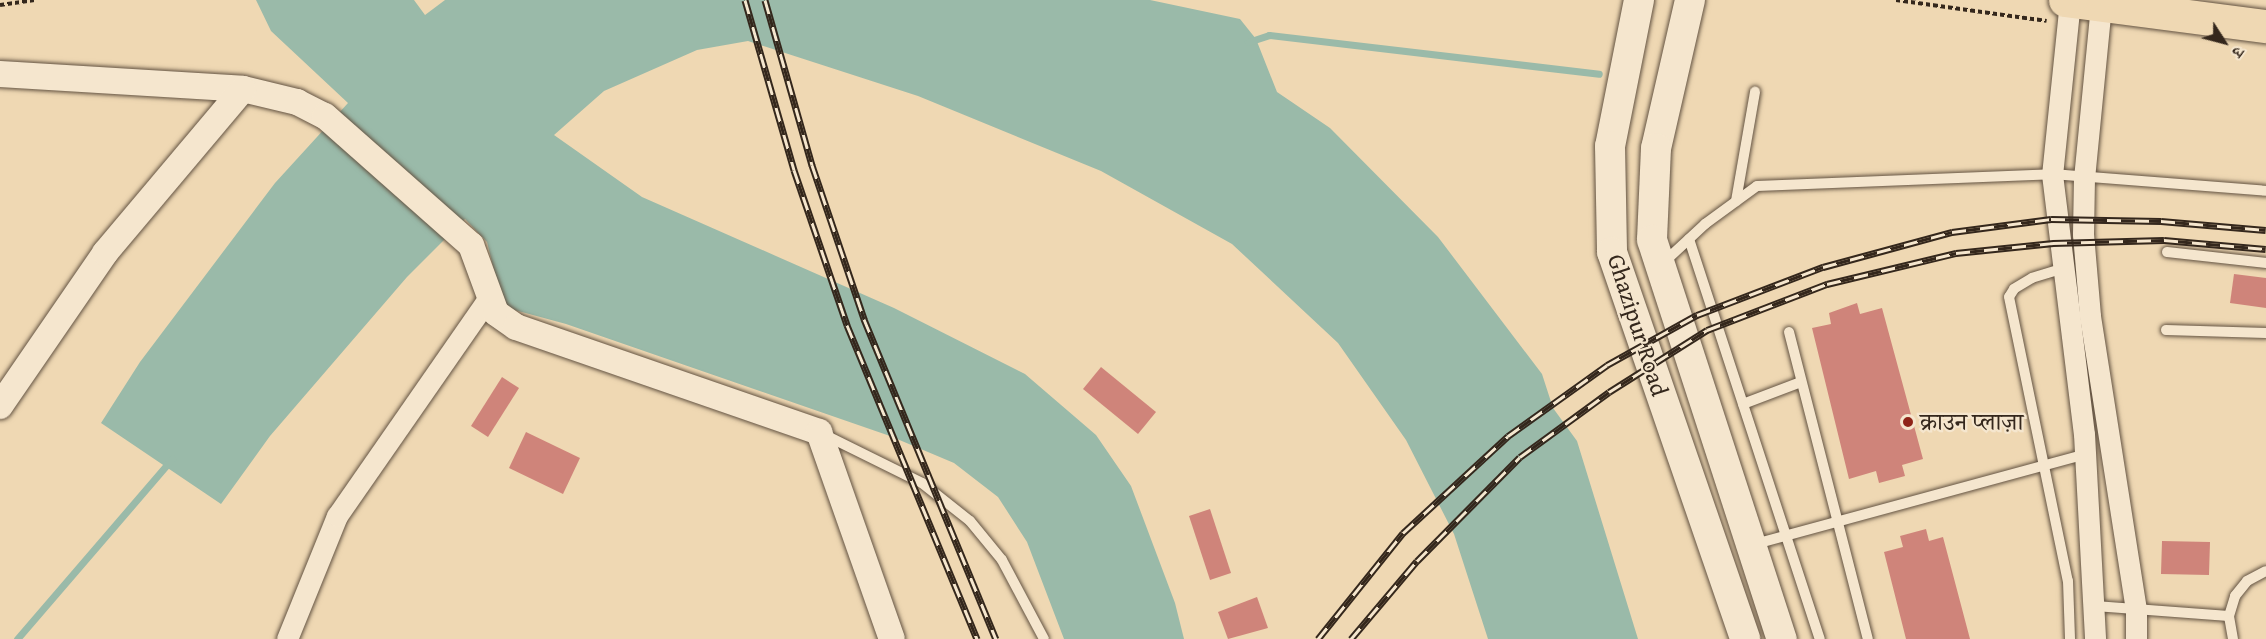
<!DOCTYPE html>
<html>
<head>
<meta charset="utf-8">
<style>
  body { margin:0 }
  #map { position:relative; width:2266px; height:639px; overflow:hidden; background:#efd8b3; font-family:"Gentium Book Plus","Noto Serif Devanagari",serif }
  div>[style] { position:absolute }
  .water>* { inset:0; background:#9abaa9 }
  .stream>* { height:7px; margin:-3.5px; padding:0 3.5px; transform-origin:3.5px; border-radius:3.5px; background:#9abaa9 }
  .building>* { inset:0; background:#cf847a }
  .path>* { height:4px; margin-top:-2px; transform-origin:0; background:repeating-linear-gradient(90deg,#34271c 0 4.5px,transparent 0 7.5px) }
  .roads { filter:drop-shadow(0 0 2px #635342) drop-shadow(0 0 2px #635342) }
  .service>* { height:10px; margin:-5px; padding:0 5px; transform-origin:5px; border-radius:5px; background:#f5e6ce }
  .minor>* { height:21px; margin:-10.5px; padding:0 10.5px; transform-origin:10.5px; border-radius:10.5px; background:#f5e6ce }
  .tertiary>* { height:26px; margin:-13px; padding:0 13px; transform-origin:13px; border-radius:13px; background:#f5e6ce }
  .secondary>* { height:30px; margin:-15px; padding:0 15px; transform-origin:15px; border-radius:15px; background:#f5e6ce }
  .primary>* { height:33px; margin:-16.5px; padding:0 16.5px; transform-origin:16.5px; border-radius:16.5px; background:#efd8b3 }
  .rail>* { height:7px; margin-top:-3.5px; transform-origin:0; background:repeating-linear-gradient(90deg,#f5e6ce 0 14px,#34271c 0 28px); box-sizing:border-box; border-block:2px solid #34271c }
  .dots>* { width:16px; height:16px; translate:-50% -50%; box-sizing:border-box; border:3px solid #f5e6ce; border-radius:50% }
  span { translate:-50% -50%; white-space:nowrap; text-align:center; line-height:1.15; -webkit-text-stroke:4.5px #f5e6ce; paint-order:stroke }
  .street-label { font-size:24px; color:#34271c }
  .poi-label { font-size:24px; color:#34271c }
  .left { translate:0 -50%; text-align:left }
  .north { position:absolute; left:2194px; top:12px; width:60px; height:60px; -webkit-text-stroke:4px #f5e6ce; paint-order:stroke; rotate:126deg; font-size:16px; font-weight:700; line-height:24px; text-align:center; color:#34271c }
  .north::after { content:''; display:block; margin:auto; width:21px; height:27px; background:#34271c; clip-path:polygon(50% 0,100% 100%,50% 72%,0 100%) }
</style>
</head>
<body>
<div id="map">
  <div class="water">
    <div style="clip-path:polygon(256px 0,414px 0,425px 15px,445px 0,1150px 0,1240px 19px,1256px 39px,1277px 92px,1330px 128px,1438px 237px,1542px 374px,1553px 408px,1577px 441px,1638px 639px,1488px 639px,1454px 534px,1406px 440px,1338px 343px,1232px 244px,1101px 171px,918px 96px,748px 41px,697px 50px,604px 91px,554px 135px,642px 197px,894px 308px,1025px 374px,1096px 435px,1131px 486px,1175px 603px,1184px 639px,1064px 639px,1027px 542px,998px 497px,954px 463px,890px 436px,566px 324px,503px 307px,487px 242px,465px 219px,407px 277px,270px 436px,221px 504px,101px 423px,140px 362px,275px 183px,348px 103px,271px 31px)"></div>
  </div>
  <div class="stream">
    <div style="left:1248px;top:42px;width:22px;rotate:-18deg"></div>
    <div style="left:1269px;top:35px;width:332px;rotate:6.7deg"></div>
    <div style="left:17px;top:639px;width:238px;rotate:-49.3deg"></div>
  </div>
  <div class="building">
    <div style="clip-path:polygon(2234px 274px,2266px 278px,2266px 308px,2230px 303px)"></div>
    <div style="clip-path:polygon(1857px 303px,1860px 314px,1882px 308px,1923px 459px,1902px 465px,1905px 476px,1879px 483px,1876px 471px,1849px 479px,1812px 328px,1831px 324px,1829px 313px)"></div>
    <div style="clip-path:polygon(1101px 367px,1156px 412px,1138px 434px,1083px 389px)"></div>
    <div style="clip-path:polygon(502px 377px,519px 388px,488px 437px,471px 426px)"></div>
    <div style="clip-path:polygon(526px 432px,580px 458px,563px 494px,509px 468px)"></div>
    <div style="clip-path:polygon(1210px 509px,1231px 573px,1210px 580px,1189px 516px)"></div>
    <div style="clip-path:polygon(1926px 529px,1929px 541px,1943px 537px,1970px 639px,1906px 639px,1884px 552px,1903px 547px,1900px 536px)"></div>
    <div style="clip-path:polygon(2162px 541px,2210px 542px,2209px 575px,2161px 574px)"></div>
    <div style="clip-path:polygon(1257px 597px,1268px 628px,1228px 639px,1218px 612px)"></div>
  </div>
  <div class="path">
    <div style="left:1896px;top:0;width:152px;rotate:7.9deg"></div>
    <div style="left:0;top:5px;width:35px;rotate:-8deg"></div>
  </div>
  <div class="roads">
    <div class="service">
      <div style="left:1736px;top:201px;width:111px;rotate:-80.1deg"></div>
      <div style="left:1689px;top:239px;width:421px;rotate:71.9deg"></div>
      <div style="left:2167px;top:252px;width:100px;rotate:6.3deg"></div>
      <div style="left:1662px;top:264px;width:59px;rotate:-42.9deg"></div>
      <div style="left:1705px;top:224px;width:64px;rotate:-36.2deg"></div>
      <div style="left:1757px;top:186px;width:295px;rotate:-2.3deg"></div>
      <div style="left:2052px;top:174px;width:215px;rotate:4.5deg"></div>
      <div style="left:2061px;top:269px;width:30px;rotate:163deg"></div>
      <div style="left:2032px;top:278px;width:21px;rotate:149deg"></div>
      <div style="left:2014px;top:289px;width:9px;rotate:122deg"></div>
      <div style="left:2009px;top:297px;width:290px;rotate:78.3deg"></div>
      <div style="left:2068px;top:581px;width:58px;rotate:88deg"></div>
      <div style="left:2166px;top:330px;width:100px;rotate:1.7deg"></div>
      <div style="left:1789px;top:332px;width:317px;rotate:75.6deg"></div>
      <div style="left:1743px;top:404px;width:62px;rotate:-20.8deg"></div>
      <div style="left:823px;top:434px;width:110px;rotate:26.3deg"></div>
      <div style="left:922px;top:483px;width:61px;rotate:38.4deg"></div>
      <div style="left:970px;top:521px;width:50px;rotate:50.6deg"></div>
      <div style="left:1002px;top:560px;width:89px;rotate:62deg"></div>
      <div style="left:1755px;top:544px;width:343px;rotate:-15.2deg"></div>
      <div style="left:2095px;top:606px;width:134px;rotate:4.3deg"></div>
      <div style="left:2233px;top:639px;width:23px;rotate:-100deg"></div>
      <div style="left:2229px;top:616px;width:21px;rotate:-73deg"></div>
      <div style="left:2235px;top:596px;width:19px;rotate:-51deg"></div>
      <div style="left:2247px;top:581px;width:21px;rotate:-28deg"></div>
    </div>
    <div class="minor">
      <div style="left:2070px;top:1px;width:174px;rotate:95.9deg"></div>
      <div style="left:2052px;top:174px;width:262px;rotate:83deg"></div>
      <div style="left:2084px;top:434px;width:205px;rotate:86.9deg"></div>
      <div style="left:2101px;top:5px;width:173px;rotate:95.6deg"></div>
      <div style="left:2084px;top:177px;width:57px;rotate:91deg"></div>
      <div style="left:2083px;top:234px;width:82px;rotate:85.1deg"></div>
      <div style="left:2090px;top:316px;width:299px;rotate:81.1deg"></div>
      <div style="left:2136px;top:611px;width:28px;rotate:90deg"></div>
      <div style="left:287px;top:639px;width:133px;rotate:-67.9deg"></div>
      <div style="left:337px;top:516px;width:267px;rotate:-55.2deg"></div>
    </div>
    <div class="tertiary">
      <div style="left:0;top:74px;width:243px;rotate:3.5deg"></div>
      <div style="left:243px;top:89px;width:56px;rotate:13.5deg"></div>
      <div style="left:297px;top:102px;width:31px;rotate:27deg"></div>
      <div style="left:325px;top:116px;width:195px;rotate:41.5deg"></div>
      <div style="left:471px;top:245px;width:72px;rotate:69.8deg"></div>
      <div style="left:496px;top:313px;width:24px;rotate:35deg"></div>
      <div style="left:516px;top:327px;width:321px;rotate:19.1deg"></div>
      <div style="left:819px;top:432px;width:219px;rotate:70.6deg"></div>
      <div style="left:0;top:406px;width:186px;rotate:-55.5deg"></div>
      <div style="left:105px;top:253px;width:214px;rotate:-49.9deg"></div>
    </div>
    <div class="secondary">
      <div style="left:1639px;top:0;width:149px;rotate:101.2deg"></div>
      <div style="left:1610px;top:146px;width:106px;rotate:88.9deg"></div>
      <div style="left:1612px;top:252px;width:409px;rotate:71deg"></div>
      <div style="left:1690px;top:0;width:152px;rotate:102.9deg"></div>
      <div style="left:1656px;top:148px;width:92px;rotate:92.5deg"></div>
      <div style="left:1652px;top:240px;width:420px;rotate:72deg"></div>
    </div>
    <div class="primary">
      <div style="left:2065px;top:0;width:203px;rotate:7.4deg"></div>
    </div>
  </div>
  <div class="rail">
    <div style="left:745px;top:0;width:177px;rotate:73.9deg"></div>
    <div style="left:794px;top:170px;width:164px;rotate:71.1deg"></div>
    <div style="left:847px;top:325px;width:340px;rotate:67.5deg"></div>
    <div style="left:765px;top:0;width:172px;rotate:74.1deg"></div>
    <div style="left:812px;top:165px;width:163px;rotate:71.3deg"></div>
    <div style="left:864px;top:319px;width:346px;rotate:67.6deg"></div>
    <div style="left:1318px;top:639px;width:136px;rotate:-51.3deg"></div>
    <div style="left:1403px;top:533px;width:143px;rotate:-42.7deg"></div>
    <div style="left:1508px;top:436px;width:122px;rotate:-35.6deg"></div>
    <div style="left:1607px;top:365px;width:103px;rotate:-29.1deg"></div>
    <div style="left:1697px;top:315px;width:135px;rotate:-20.9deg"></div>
    <div style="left:1823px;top:267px;width:134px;rotate:-15.2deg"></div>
    <div style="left:1952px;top:232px;width:100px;rotate:-7.5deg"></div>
    <div style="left:2051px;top:219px;width:110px;rotate:1deg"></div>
    <div style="left:2161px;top:221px;width:105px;rotate:4.9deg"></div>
    <div style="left:1351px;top:639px;width:102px;rotate:-49.8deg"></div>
    <div style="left:1417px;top:561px;width:146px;rotate:-45.3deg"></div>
    <div style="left:1520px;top:457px;width:110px;rotate:-36.1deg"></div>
    <div style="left:1609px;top:392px;width:116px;rotate:-32.3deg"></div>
    <div style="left:1707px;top:330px;width:129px;rotate:-21deg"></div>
    <div style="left:1827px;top:284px;width:133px;rotate:-13.5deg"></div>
    <div style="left:1956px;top:253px;width:98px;rotate:-5.9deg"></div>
    <div style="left:2053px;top:243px;width:111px;rotate:-1.5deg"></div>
    <div style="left:2164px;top:240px;width:102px;rotate:5deg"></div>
  </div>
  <div class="dots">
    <div style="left:1908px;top:422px;background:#8f2418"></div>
  </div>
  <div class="street-label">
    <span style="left:1638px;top:325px;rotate:72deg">Ghazipur Road</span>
  </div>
  <div class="poi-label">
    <span class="left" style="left:1920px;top:422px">क्राउन प्लाज़ा</span>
  </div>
  <div class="north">उ</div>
</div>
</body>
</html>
